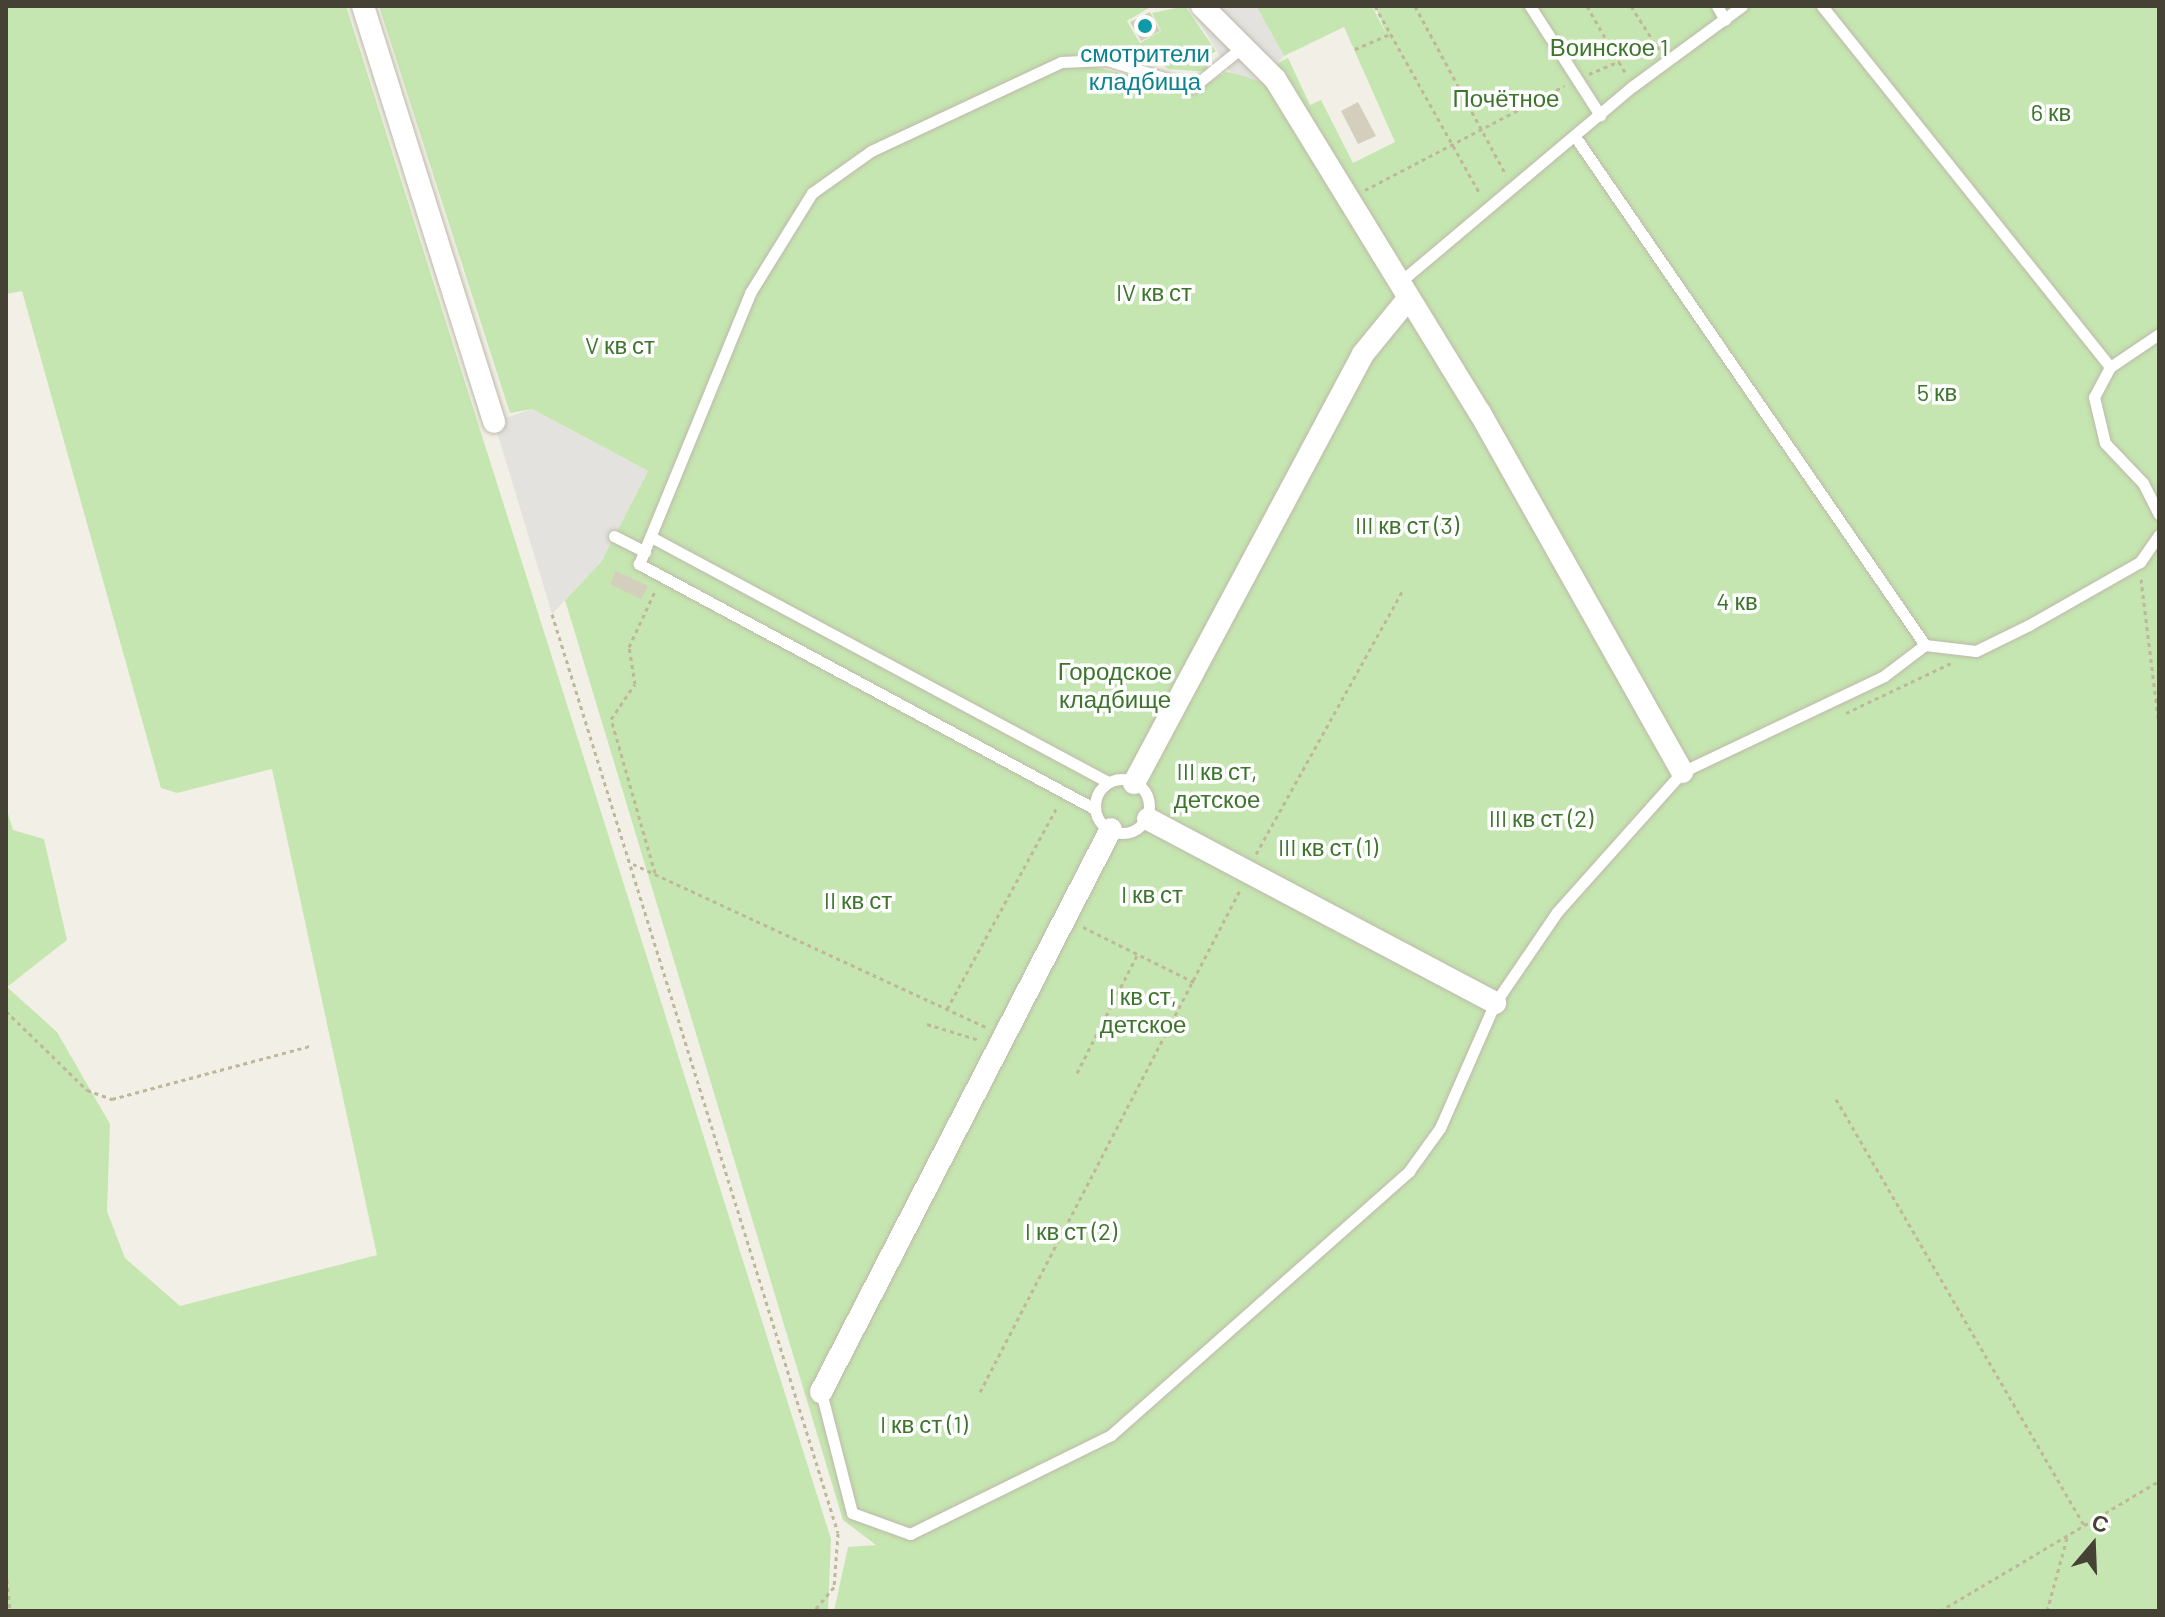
<!DOCTYPE html>
<html>
<head>
<meta charset="utf-8">
<style>
  body { margin:0 }
  #map { position:relative; width:2165px; height:1617px; overflow:hidden; background:#f2f0e6; font-family:Barlow,sans-serif }
  div>[style] { position:absolute }
  .green>* { inset:0; background:#c5e6b0 }
  .parking>* { inset:0; background:#e3e2de }
  .building>* { inset:0; background:#d4cebc }
  .path>* { height:3px; margin-top:-1.5px; transform-origin:0; background:repeating-linear-gradient(90deg,#bfb79a 0 4px,transparent 0 8px) }
  .roads { filter:drop-shadow(0 0 2px #bdb9a9) drop-shadow(0 0 2px #bdb9a9) }
  .lane>* { height:11px; margin:-5.5px; padding:0 5.5px; transform-origin:5.5px; border-radius:5.5px; background:#fff }
  .lane>.ring { margin:-5.5px; padding:0; box-sizing:content-box; background:none; border:11px solid #fff; border-radius:50% }
  .street>* { height:22px; margin:-11px; padding:0 11px; transform-origin:11px; border-radius:11px; background:#fff }
  .dots>* { width:22px; height:22px; translate:-50% -50%; box-sizing:border-box; border:4px solid #fff; border-radius:50% }
  span { translate:-50% -50%; white-space:nowrap; text-align:center; line-height:1.15; -webkit-text-stroke:7px #fff; paint-order:stroke }
  .park-label { font-size:24px; color:#3c752b }
  .culture-label { font-size:24px; color:#0d838f }
  .frame { position:absolute; inset:0; border:8px solid #454135; pointer-events:none }
  .north { position:absolute; left:2053px; top:1505px; width:80px; height:80px; -webkit-text-stroke:6px #fff; paint-order:stroke; rotate:19deg; font-size:22px; font-weight:700; line-height:32px; text-align:center; color:#454135 }
  .north::after { content:''; display:block; margin:auto; width:28px; height:36px; background:#454135; clip-path:polygon(50% 0,100% 100%,50% 72%,0 100%) }
</style>
</head>
<body>
<div id="map">
  <div class="green">
    <div style="clip-path:polygon(6px 6px,346px 6px,831px 1539px,828px 1611px,6px 1611px,6px 807px,13px 830px,44px 839px,67px 940px,7px 987px,57px 1032px,110px 1124px,107px 1211px,125px 1258px,180px 1306px,377px 1255px,272px 769px,177px 793px,161px 788px,22px 291px,6px 294px)"></div>
    <div style="clip-path:polygon(379px 6px,1152px 6px,1127px 21px,1140px 43px,1161px 31px,1152px 13px,1185px 6px,1216px 51px,1205px 59px,1209px 72px,1168px 69px,1143px 50px,1116px 47px,1059px 59px,1196px 90px,1226px 72px,1253px 76px,1288px 58px,1310px 105px,1321px 100px,1353px 163px,1395px 142px,1344px 27px,1284px 56px,1256px 6px,1372px 6px,1387px 35px,1375px 6px,2159px 6px,2159px 1611px,834px 1611px,848px 1547px,876px 1545px,843px 1520px,565px 600px,601px 562px,648px 471px,532px 409px,510px 413px)"></div>
  </div>
  <div class="parking">
    <div style="clip-path:polygon(1202px 6px,1256px 6px,1284px 56px,1277px 64px,1283px 76px,1268px 84px,1230px 72px,1193px 12px)"></div>
    <div style="clip-path:polygon(532px 409px,648px 471px,601px 562px,552px 614px,494px 422px)"></div>
  </div>
  <div class="building">
    <div style="clip-path:polygon(1150px 12px,1160px 31px,1141px 41px,1130px 22px)"></div>
    <div style="clip-path:polygon(1358px 102px,1376px 136px,1358px 144px,1341px 111px)"></div>
    <div style="clip-path:polygon(616px 571px,648px 586px,641px 599px,610px 584px)"></div>
  </div>
  <div class="path">
    <div style="left:1375px;top:6px;width:215px;rotate:60.8deg"></div>
    <div style="left:1415px;top:6px;width:192px;rotate:61.7deg"></div>
    <div style="left:1587px;top:6px;width:76px;rotate:60.1deg"></div>
    <div style="left:1631px;top:6px;width:52px;rotate:57.5deg"></div>
    <div style="left:1355px;top:49px;width:38px;rotate:-23deg"></div>
    <div style="left:1589px;top:74px;width:33px;rotate:-23deg"></div>
    <div style="left:1365px;top:190px;width:225px;rotate:-27.6deg"></div>
    <div style="left:2141px;top:579px;width:148px;rotate:83deg"></div>
    <div style="left:552px;top:614px;width:962px;rotate:72.71deg"></div>
    <div style="left:838px;top:1533px;width:54px;rotate:94.2deg"></div>
    <div style="left:834px;top:1587px;width:31px;rotate:130deg"></div>
    <div style="left:1846px;top:713px;width:116px;rotate:-25.5deg"></div>
    <div style="left:2159px;top:790px;width:76px;rotate:90deg"></div>
    <div style="left:1256px;top:854px;width:302px;rotate:-60.9deg"></div>
    <div style="left:633px;top:864px;width:389px;rotate:24.8deg"></div>
    <div style="left:655px;top:873px;width:160px;rotate:-105.9deg"></div>
    <div style="left:611px;top:719px;width:42px;rotate:-55.6deg"></div>
    <div style="left:635px;top:684px;width:37px;rotate:-99deg"></div>
    <div style="left:629px;top:647px;width:62px;rotate:-65.1deg"></div>
    <div style="left:1083px;top:927px;width:124px;rotate:26.4deg"></div>
    <div style="left:947px;top:1009px;width:232px;rotate:-61.4deg"></div>
    <div style="left:6px;top:1011px;width:113px;rotate:44.3deg"></div>
    <div style="left:87px;top:1090px;width:27px;rotate:20deg"></div>
    <div style="left:112px;top:1099px;width:208px;rotate:-15deg"></div>
    <div style="left:927px;top:1024px;width:54px;rotate:17.1deg"></div>
    <div style="left:1077px;top:1073px;width:132px;rotate:-63deg"></div>
    <div style="left:1836px;top:1099px;width:493px;rotate:59.8deg"></div>
    <div style="left:980px;top:1392px;width:565px;rotate:-62.62deg"></div>
    <div style="left:6px;top:1572px;width:39px;rotate:84deg"></div>
    <div style="left:1940px;top:1611px;width:255px;rotate:-30.7deg"></div>
    <div style="left:2047px;top:1611px;width:80px;rotate:-74.7deg"></div>
  </div>
  <div class="roads">
    <div class="lane">
      <div style="left:1530px;top:6px;width:130px;rotate:57.3deg"></div>
      <div style="left:1717px;top:6px;width:16px;rotate:60deg"></div>
      <div style="left:1822px;top:6px;width:462px;rotate:51.4deg"></div>
      <div style="left:1576px;top:138px;width:616px;rotate:55.46deg"></div>
      <div style="left:1400px;top:282px;width:304px;rotate:-40.1deg"></div>
      <div style="left:1633px;top:86px;width:135px;rotate:-36.3deg"></div>
      <div style="left:2159px;top:334px;width:59px;rotate:146deg"></div>
      <div style="left:2110px;top:367px;width:34px;rotate:118deg"></div>
      <div style="left:2094px;top:397px;width:47px;rotate:76.6deg"></div>
      <div style="left:2105px;top:443px;width:55px;rotate:46.5deg"></div>
      <div style="left:2143px;top:483px;width:35px;rotate:63deg"></div>
      <div style="left:614px;top:536px;width:35px;rotate:27deg"></div>
      <div style="left:653px;top:538px;width:516px;rotate:28.2deg"></div>
      <div class="ring" style="left:1095px;top:779px;width:43px;height:43px"></div>
      <div style="left:1095px;top:809px;width:518px;rotate:-151.75deg"></div>
      <div style="left:639px;top:564px;width:293px;rotate:-67.7deg"></div>
      <div style="left:750px;top:293px;width:118px;rotate:-58.2deg"></div>
      <div style="left:812px;top:193px;width:72px;rotate:-35.4deg"></div>
      <div style="left:871px;top:151px;width:210px;rotate:-25.1deg"></div>
      <div style="left:1061px;top:62px;width:46px;rotate:-2.5deg"></div>
      <div style="left:1107px;top:60px;width:90px;rotate:17.4deg"></div>
      <div style="left:1193px;top:87px;width:62px;rotate:-39.1deg"></div>
      <div style="left:821px;top:1392px;width:125px;rotate:75.6deg"></div>
      <div style="left:852px;top:1513px;width:62px;rotate:19.9deg"></div>
      <div style="left:910px;top:1534px;width:224px;rotate:-26.2deg"></div>
      <div style="left:1111px;top:1435px;width:398px;rotate:-41.5deg"></div>
      <div style="left:1409px;top:1171px;width:53px;rotate:-54.2deg"></div>
      <div style="left:1440px;top:1128px;width:137px;rotate:-66.3deg"></div>
      <div style="left:1495px;top:1003px;width:110px;rotate:-55.7deg"></div>
      <div style="left:1557px;top:912px;width:188px;rotate:-48.2deg"></div>
      <div style="left:1682px;top:772px;width:224px;rotate:-25.4deg"></div>
      <div style="left:1884px;top:676px;width:51px;rotate:-37.1deg"></div>
      <div style="left:1925px;top:645px;width:51px;rotate:6.7deg"></div>
      <div style="left:1976px;top:651px;width:59px;rotate:-26.1deg"></div>
      <div style="left:2029px;top:625px;width:128px;rotate:-29.6deg"></div>
      <div style="left:2140px;top:562px;width:33px;rotate:-55deg"></div>
    </div>
    <div class="street">
      <div style="left:363px;top:6px;width:436px;rotate:72.5deg"></div>
      <div style="left:1202px;top:6px;width:103px;rotate:45deg"></div>
      <div style="left:1275px;top:79px;width:392px;rotate:58.5deg"></div>
      <div style="left:1480px;top:413px;width:412px;rotate:60.6deg"></div>
      <div style="left:1134px;top:783px;width:486px;rotate:-61.9deg"></div>
      <div style="left:1363px;top:354px;width:71px;rotate:-50.7deg"></div>
      <div style="left:1148px;top:819px;width:393px;rotate:27.9deg"></div>
      <div style="left:821px;top:1392px;width:633px;rotate:-62.75deg"></div>
    </div>
  </div>
  <div class="dots">
    <div style="left:1145px;top:26px;background:#0f9aa8"></div>
  </div>
  <div class="park-label">
    <span style="left:1609px;top:47px">Воинское 1</span>
    <span style="left:1506px;top:98px">Почётное</span>
    <span style="left:2051px;top:112px">6 кв</span>
    <span style="left:1154px;top:292px">IV кв ст</span>
    <span style="left:620px;top:345px">V кв ст</span>
    <span style="left:1937px;top:392px">5 кв</span>
    <span style="left:1407px;top:525px">III кв ст (3)</span>
    <span style="left:1737px;top:601px">4 кв</span>
    <span style="left:1115px;top:685px">Городское<br>кладбище</span>
    <span style="left:1217px;top:785px">III кв ст,<br>детское</span>
    <span style="left:1541px;top:818px">III кв ст (2)</span>
    <span style="left:1328px;top:847px">III кв ст (1)</span>
    <span style="left:1152px;top:894px">I кв ст</span>
    <span style="left:858px;top:900px">II кв ст</span>
    <span style="left:1143px;top:1010px">I кв ст,<br>детское</span>
    <span style="left:1071px;top:1231px">I кв ст (2)</span>
    <span style="left:924px;top:1424px">I кв ст (1)</span>
  </div>
  <div class="culture-label">
    <span style="left:1145px;top:67px">смотрители<br>кладбища</span>
  </div>
  <div class="frame"></div>
  <div class="north">С</div>
</div>
</body>
</html>
